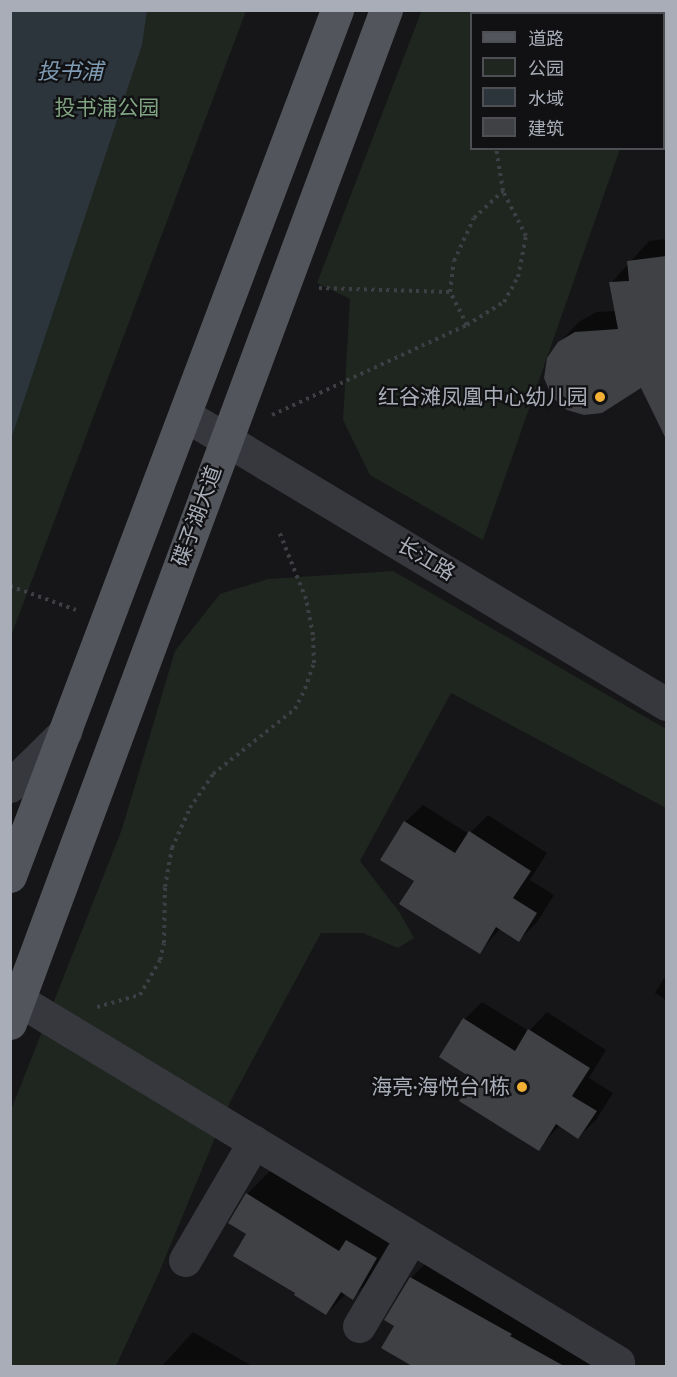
<!DOCTYPE html>
<html>
<head>
<meta charset="utf-8">
<style>
  body { margin:0 }
  #map { position:relative; width:677px; height:1377px; overflow:hidden; background:#161618; font-family:"Space Grotesk","Noto Sans SC",sans-serif }
  div>[style] { position:absolute }
  .green>* { inset:0; background:#1e261f }
  .water>* { inset:0; background:#2c353c }
  .shadow>* { inset:0; background:#0007 }
  .building>* { inset:0; background:#404145 }
  .path>* { height:4px; margin-top:-2px; transform-origin:0; background:repeating-linear-gradient(90deg,#3d3f44 0 3px,transparent 0 7.5px) }
  .minor>* { height:33px; margin:-16.5px; padding:0 16.5px; transform-origin:16.5px; border-radius:16.5px; background:#37383d }
  .major>* { height:33px; margin:-16.5px; padding:0 16.5px; transform-origin:16.5px; border-radius:16.5px; background:#53555c }
  .dots>* { width:16px; height:16px; translate:-50% -50%; box-sizing:border-box; border:3px solid #111113; border-radius:50% }
  span { translate:-50% -50%; white-space:nowrap; text-align:center; line-height:1.15; -webkit-text-stroke:4.5px #111113; paint-order:stroke }
  .park-label { font-size:21px; color:#7fa381 }
  .poi-label { font-size:21px; color:#a8adb8 }
  .right { translate:-100% -50%; text-align:right }
  .street-label { font-size:21px; color:#a8adb8 }
  .water-label { font-size:22px; color:#7f9bb3; font-style:italic }
  .frame { position:absolute; inset:0; border:12px solid #a8adb8; pointer-events:none }
  .legend { position:absolute; left:470px; top:12px; width:195px; height:138px; box-sizing:border-box; background:#111113; border:2px solid #4d4f55; margin:0; padding:8px 10px; list-style:none; font-size:18px; color:#a8adb8 }
  .legend li { display:flex; align-items:center; gap:12px; height:30px }
  .legend b { width:30px; border:2px solid #4d4f55 }
</style>
</head>
<body>
<div id="map">
  <div class="green">
    <div style="clip-path:polygon(422px 10px,666px 11px,664px 27px,664px 14px,472px 14px,472px 148px,620px 149px,483px 540px,370px 475px,343px 420px,350px 299px,317px 283px)"></div>
    <div style="clip-path:polygon(11px 11px,246px 11px,11px 636px)"></div>
    <div style="clip-path:polygon(393px 571px,666px 729px,666px 808px,451px 693px,360px 861px,400px 913px,414px 938px,398px 948px,363px 933px,321px 933px,230px 1102px,158px 1275px,116px 1366px,11px 1366px,11px 1110px,122px 829px,175px 651px,220px 594px,268px 579px)"></div>
  </div>
  <div class="water">
    <div style="clip-path:polygon(11px 10px,147px 11px,142px 45px,11px 439px)"></div>
  </div>
  <div class="shadow">
    <div style="clip-path:polygon(666px 239px,666px 435px,641px 386px,559px 343px,580px 321px,597px 312px,616px 311px,611px 283px,649px 241px)"></div>
    <div style="clip-path:polygon(423px 805px,469px 834px,488px 815px,547px 853px,530px 880px,554px 895px,537px 922px,519px 940px,501px 928px,479px 952px,416px 881px,405px 822px)"></div>
    <div style="clip-path:polygon(666px 975px,666px 1000px,655px 993px)"></div>
    <div style="clip-path:polygon(482px 1002px,529px 1031px,547px 1012px,606px 1050px,589px 1078px,613px 1093px,596px 1120px,578px 1137px,560px 1125px,538px 1149px,475px 1078px,465px 1019px)"></div>
    <div style="clip-path:polygon(272px 1169px,402px 1232px,378px 1272px,352px 1298px,346px 1294px,326px 1314px,297px 1292px,249px 1234px,247px 1194px)"></div>
    <div style="clip-path:polygon(437px 1252px,629px 1366px,415px 1366px,383px 1348px,396px 1325px,387px 1319px,411px 1278px)"></div>
    <div style="clip-path:polygon(193px 1332px,252px 1366px,162px 1366px)"></div>
  </div>
  <div class="building">
    <div style="clip-path:polygon(666px 256px,666px 439px,641px 388px,602px 413px,584px 415px,567px 410px,552px 397px,544px 378px,547px 358px,558px 342px,575px 332px,618px 329px,609px 282px,629px 281px,627px 261px)"></div>
    <div style="clip-path:polygon(404px 821px,455px 853px,469px 831px,531px 871px,513px 898px,537px 913px,519px 942px,496px 927px,480px 954px,399px 904px,414px 881px,380px 860px)"></div>
    <div style="clip-path:polygon(463px 1018px,515px 1051px,528px 1029px,590px 1068px,572px 1096px,597px 1111px,578px 1139px,556px 1124px,539px 1151px,459px 1101px,473px 1079px,439px 1057px)"></div>
    <div style="clip-path:polygon(246px 1193px,339px 1251px,346px 1240px,377px 1258px,353px 1300px,341px 1292px,326px 1315px,294px 1295px,295px 1293px,233px 1256px,246px 1234px,228px 1223px)"></div>
    <div style="clip-path:polygon(410px 1277px,512px 1334px,510px 1336px,564px 1366px,412px 1366px,381px 1348px,394px 1326px,384px 1320px)"></div>
  </div>
  <div class="path">
    <div style="left:505px;top:14px;width:4px;rotate:-76deg"></div>
    <div style="left:319px;top:288px;width:131px;rotate:1.7deg"></div>
    <div style="left:467px;top:325px;width:37px;rotate:-117deg"></div>
    <div style="left:450px;top:292px;width:31px;rotate:-83deg"></div>
    <div style="left:454px;top:261px;width:47px;rotate:-65.1deg"></div>
    <div style="left:474px;top:218px;width:40px;rotate:-43deg"></div>
    <div style="left:272px;top:415px;width:215px;rotate:-24.8deg"></div>
    <div style="left:467px;top:325px;width:44px;rotate:-31.9deg"></div>
    <div style="left:504px;top:302px;width:29px;rotate:-61deg"></div>
    <div style="left:518px;top:277px;width:42px;rotate:-79deg"></div>
    <div style="left:526px;top:236px;width:51px;rotate:-117.1deg"></div>
    <div style="left:503px;top:191px;width:44px;rotate:-99.2deg"></div>
    <div style="left:10px;top:586px;width:70px;rotate:20deg"></div>
    <div style="left:97px;top:1007px;width:45px;rotate:-15.6deg"></div>
    <div style="left:140px;top:995px;width:40px;rotate:-60.3deg"></div>
    <div style="left:160px;top:960px;width:17px;rotate:-77deg"></div>
    <div style="left:164px;top:943px;width:56px;rotate:-89deg"></div>
    <div style="left:165px;top:887px;width:40px;rotate:-80deg"></div>
    <div style="left:172px;top:848px;width:44px;rotate:-65.8deg"></div>
    <div style="left:190px;top:808px;width:41px;rotate:-55.9deg"></div>
    <div style="left:213px;top:774px;width:105px;rotate:-38.4deg"></div>
    <div style="left:295px;top:709px;width:22px;rotate:-63deg"></div>
    <div style="left:305px;top:689px;width:28px;rotate:-71deg"></div>
    <div style="left:314px;top:663px;width:28px;rotate:-92deg"></div>
    <div style="left:313px;top:635px;width:37px;rotate:-101deg"></div>
    <div style="left:306px;top:599px;width:73px;rotate:-111.7deg"></div>
  </div>
  <div class="minor">
    <div style="left:185px;top:415px;width:561px;rotate:31deg"></div>
    <div style="left:10px;top:786px;width:78px;rotate:-44.5deg"></div>
    <div style="left:19px;top:1000px;width:700px;rotate:31.15deg"></div>
    <div style="left:185px;top:1260px;width:137px;rotate:-59.7deg"></div>
    <div style="left:359px;top:1326px;width:102px;rotate:-59.4deg"></div>
  </div>
  <div class="major">
    <div style="left:10px;top:876px;width:926px;rotate:-69.31deg"></div>
    <div style="left:10px;top:1023px;width:1081px;rotate:-69.64deg"></div>
  </div>
  <div class="dots">
    <div style="left:600px;top:397px;background:#f2b134"></div>
    <div style="left:522px;top:1087px;background:#f2b134"></div>
  </div>
  <div class="park-label">
    <span style="left:107px;top:108px">投书浦公园</span>
  </div>
  <div class="poi-label">
    <span class="right" style="left:588px;top:397px">红谷滩凤凰中心幼儿园</span>
    <span class="right" style="left:510px;top:1087px">海亮·海悦台1栋</span>
  </div>
  <div class="street-label">
    <span style="left:197px;top:516px;rotate:-70deg">碟子湖大道</span>
    <span style="left:426px;top:559px;rotate:31deg">长江路</span>
  </div>
  <div class="water-label">
    <span style="left:70px;top:72px">投书浦</span>
  </div>
  <div class="frame"></div>
  <ul class="legend">
  <li><b style="height:8px;background:#53555c"></b>道路</li>
  <li><b style="height:16px;background:#1e261f"></b>公园</li>
  <li><b style="height:16px;background:#2c353c"></b>水域</li>
  <li><b style="height:16px;background:#404145"></b>建筑</li>
  </ul>
</div>
</body>
</html>
